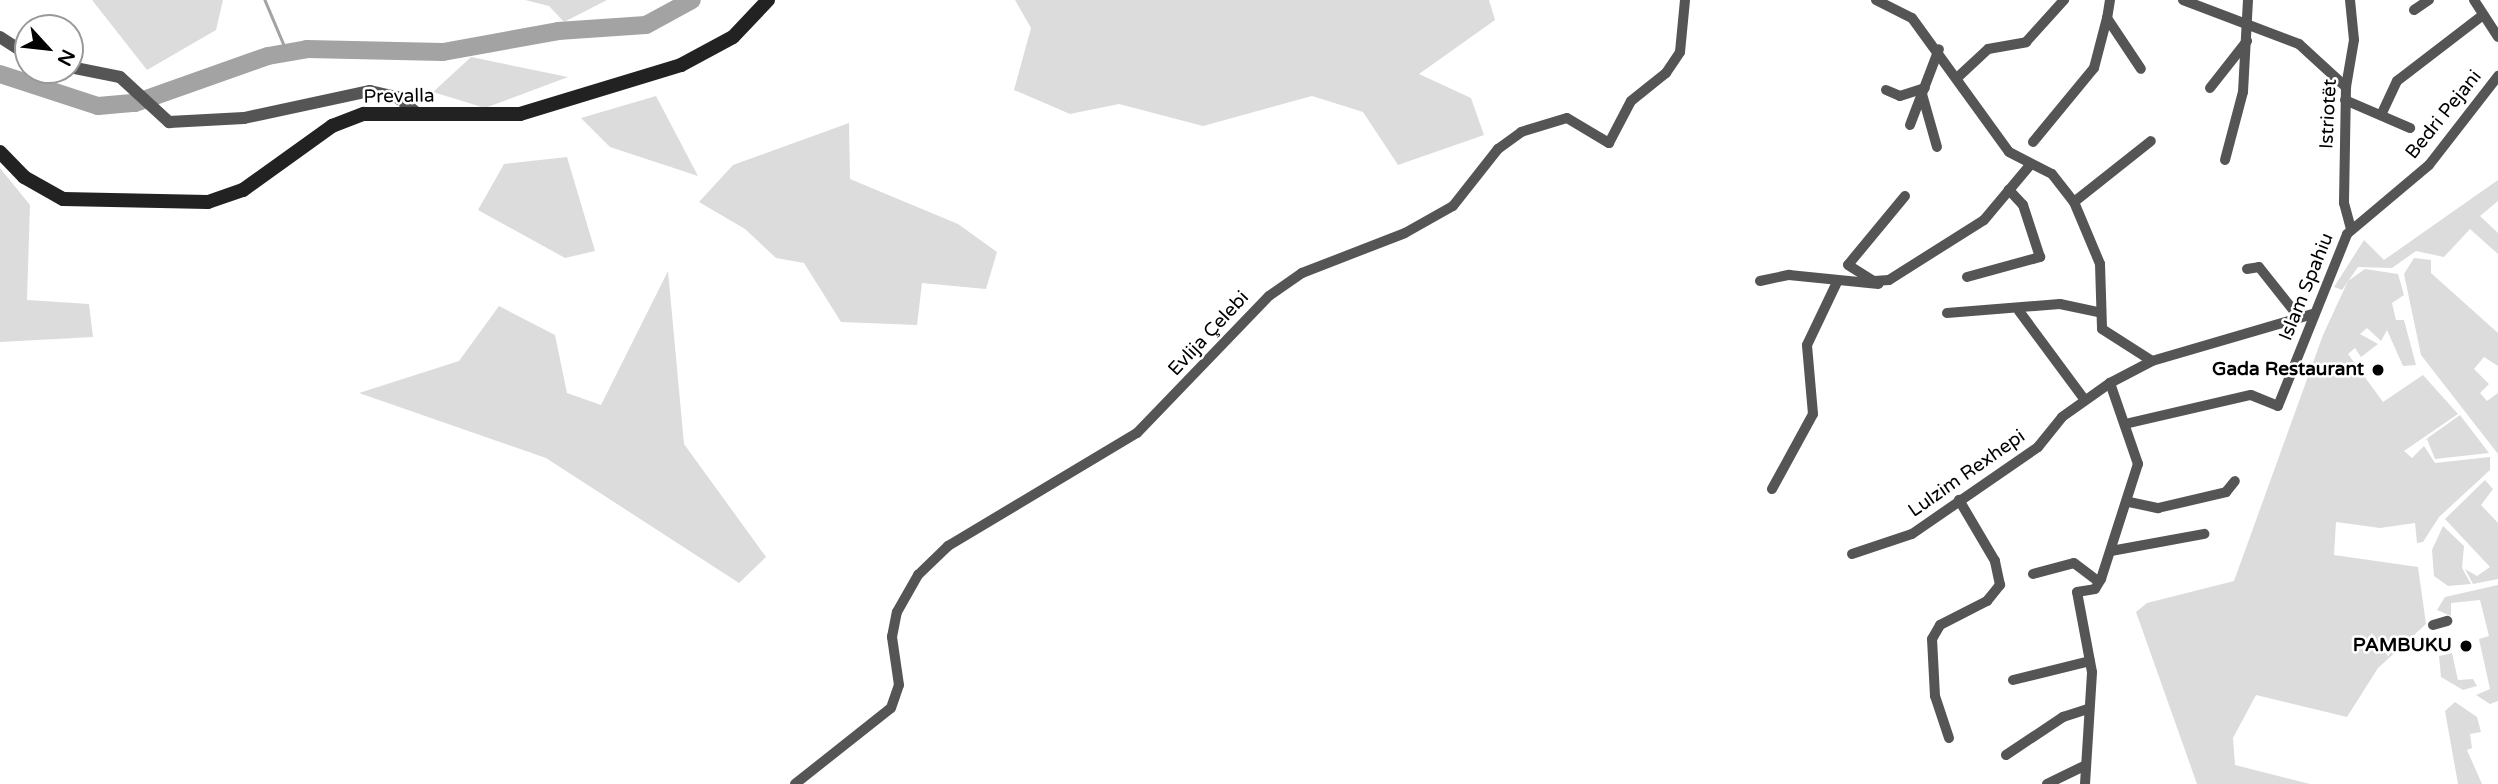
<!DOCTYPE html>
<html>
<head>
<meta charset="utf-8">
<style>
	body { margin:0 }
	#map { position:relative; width:2498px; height:784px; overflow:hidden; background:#fff; font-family:"Varela Round",sans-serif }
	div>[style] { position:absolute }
	.green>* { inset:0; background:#dcdcdc }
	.stream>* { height:2.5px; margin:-1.25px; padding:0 1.25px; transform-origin:1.25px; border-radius:1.25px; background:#a3a3a3 }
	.river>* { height:18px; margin:-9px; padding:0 9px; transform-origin:9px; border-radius:9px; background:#a3a3a3 }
	.minor>* { height:10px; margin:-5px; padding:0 5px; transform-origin:5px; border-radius:5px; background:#555 }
	.tertiary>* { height:12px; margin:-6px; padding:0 6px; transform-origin:6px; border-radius:6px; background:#555 }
	.secondary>* { height:14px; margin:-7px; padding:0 7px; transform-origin:7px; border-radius:7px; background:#222 }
	.dots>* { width:19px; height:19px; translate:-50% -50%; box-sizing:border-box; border:4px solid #fff; border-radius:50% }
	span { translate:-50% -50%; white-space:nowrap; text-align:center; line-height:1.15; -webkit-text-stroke:5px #fff; paint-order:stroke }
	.street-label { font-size:19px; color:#000 }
	.poi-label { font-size:19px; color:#000; font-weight:700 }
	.right { translate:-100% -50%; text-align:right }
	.north { position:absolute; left:14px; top:14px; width:70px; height:70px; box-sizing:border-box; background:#fff; border:2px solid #999; border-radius:50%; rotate:117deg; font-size:19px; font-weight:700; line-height:28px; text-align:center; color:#000 }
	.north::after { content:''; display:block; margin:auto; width:24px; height:32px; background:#000; clip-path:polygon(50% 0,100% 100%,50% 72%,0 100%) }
</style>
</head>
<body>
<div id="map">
	<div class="green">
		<i style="clip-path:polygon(92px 0,223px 0,216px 30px,147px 70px)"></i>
		<i style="clip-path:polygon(525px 0,607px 0,564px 22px,549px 6px)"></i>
		<i style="clip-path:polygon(1489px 0,1495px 20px,1419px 74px,1471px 98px,1484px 135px,1398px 165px,1363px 112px,1312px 96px,1203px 126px,1119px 104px,1070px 114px,1014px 90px,1031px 28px,1015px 0)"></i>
		<i style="clip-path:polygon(471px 57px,568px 77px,485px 108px,433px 92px)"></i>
		<i style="clip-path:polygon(656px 96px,698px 176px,610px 147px,581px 118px)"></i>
		<i style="clip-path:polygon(849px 123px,850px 179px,958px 224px,997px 252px,986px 289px,922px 283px,917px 325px,841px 322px,804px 263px,776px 258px,745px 229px,699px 202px,733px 165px)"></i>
		<i style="clip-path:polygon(567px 157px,595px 251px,565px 258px,478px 210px,504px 164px)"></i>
		<i style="clip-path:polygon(0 168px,30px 205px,27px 300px,89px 304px,93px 337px,0 342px)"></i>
		<i style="clip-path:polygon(2498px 180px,2498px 201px,2480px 216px,2498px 233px,2498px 254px,2470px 229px,2444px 257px,2416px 251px,2392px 268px,2358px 267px,2342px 290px,2334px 287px,2364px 240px,2384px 260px)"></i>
		<i style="clip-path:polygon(2414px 258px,2431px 260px,2431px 273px,2498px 333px,2498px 366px,2484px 357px,2474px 369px,2489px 384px,2480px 393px,2487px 401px,2498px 393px,2498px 454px,2421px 355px,2404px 274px)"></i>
		<i style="clip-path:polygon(2365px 269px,2398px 274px,2404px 295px,2392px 303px,2396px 320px,2404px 320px,2416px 365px,2403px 366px,2387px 330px,2381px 341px,2367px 328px,2360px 334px,2378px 344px,2361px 357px,2355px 348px,2348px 354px,2383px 402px,2423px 375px,2458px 414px,2404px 451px,2412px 458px,2424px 446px,2435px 463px,2490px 457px,2490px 470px,2439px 517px,2423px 542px,2417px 543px,2415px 523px,2380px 528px,2336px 522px,2334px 555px,2418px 567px,2426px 624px,2378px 668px,2347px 717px,2256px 695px,2233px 738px,2235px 765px,2310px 784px,2197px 784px,2136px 612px,2147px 603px,2234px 581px,2323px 335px,2348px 281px)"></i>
		<i style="clip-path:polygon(668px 271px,684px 444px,766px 557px,739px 583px,546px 458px,359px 393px,459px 361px,499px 306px,555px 335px,567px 393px,601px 405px)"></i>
		<i style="clip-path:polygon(2460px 415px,2489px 453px,2435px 459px,2427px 439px,2422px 442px)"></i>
		<i style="clip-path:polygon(2485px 480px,2493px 489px,2481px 505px,2498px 523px,2498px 579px,2473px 584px,2465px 569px,2477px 576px,2490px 567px,2445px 519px)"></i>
		<i style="clip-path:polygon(2443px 526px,2464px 546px,2462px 568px,2471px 584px,2448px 586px,2434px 576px,2432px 550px)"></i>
		<i style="clip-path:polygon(2498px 585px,2498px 701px,2490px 704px,2476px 695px,2490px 689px,2479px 639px,2489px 636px,2480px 600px,2451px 603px,2451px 616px,2437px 610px,2445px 597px)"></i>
		<i style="clip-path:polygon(2452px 653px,2458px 680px,2473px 679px,2477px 686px,2463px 690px,2441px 677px,2439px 656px)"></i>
		<i style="clip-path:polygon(2455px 702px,2477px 717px,2481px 732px,2470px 734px,2472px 748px,2467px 750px,2482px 784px,2458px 784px,2445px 711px)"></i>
	</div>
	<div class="stream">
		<i style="left:265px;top:0;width:56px;rotate:67.1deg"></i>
	</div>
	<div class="river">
		<i style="left:0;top:74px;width:103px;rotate:18.1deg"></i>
		<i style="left:98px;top:106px;width:37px;rotate:-5deg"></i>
		<i style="left:135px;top:103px;width:141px;rotate:-19.5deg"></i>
		<i style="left:268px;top:56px;width:40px;rotate:-10deg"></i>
		<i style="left:307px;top:49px;width:136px;rotate:1.3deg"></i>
		<i style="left:443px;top:52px;width:117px;rotate:-10.3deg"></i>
		<i style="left:558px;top:31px;width:88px;rotate:-3.9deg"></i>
		<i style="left:646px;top:25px;width:52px;rotate:-28.5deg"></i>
	</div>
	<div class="minor">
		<i style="left:1876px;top:0;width:40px;rotate:26.6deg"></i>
		<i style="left:1912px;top:18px;width:165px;rotate:54.1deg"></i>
		<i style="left:2009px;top:152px;width:48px;rotate:27.1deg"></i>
		<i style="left:2052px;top:174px;width:36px;rotate:52deg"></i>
		<i style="left:2074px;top:202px;width:67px;rotate:67.2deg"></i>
		<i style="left:2100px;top:264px;width:65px;rotate:88.2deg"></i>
		<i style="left:2102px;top:329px;width:59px;rotate:32.6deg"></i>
		<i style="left:2110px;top:0;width:18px;rotate:99deg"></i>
		<i style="left:2107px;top:18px;width:61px;rotate:56.3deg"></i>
		<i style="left:2183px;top:0;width:124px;rotate:20.8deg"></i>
		<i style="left:2299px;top:44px;width:64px;rotate:42.5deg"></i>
		<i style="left:2350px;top:0;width:40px;rotate:84.3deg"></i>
		<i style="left:2354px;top:40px;width:48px;rotate:99.7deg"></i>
		<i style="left:2346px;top:87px;width:116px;rotate:91deg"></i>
		<i style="left:2344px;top:203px;width:27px;rotate:75deg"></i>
		<i style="left:2474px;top:0;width:44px;rotate:57deg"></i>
		<i style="left:2414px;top:10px;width:18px;rotate:-34deg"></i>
		<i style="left:1958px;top:77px;width:41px;rotate:-43deg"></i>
		<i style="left:1988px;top:49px;width:39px;rotate:-10deg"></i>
		<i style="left:2026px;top:42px;width:57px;rotate:-47.9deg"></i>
		<i style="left:2210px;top:88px;width:60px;rotate:-51.8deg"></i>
		<i style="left:1886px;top:90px;width:15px;rotate:23deg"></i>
		<i style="left:1900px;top:96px;width:26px;rotate:-18deg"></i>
		<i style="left:1922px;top:94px;width:55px;rotate:74.2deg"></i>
		<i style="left:2345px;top:100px;width:71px;rotate:23.3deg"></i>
		<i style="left:2382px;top:113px;width:35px;rotate:-65deg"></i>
		<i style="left:2397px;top:81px;width:108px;rotate:-37.5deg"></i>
		<i style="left:1910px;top:125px;width:81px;rotate:-69.1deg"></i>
		<i style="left:2033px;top:142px;width:96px;rotate:-50.5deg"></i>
		<i style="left:2094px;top:68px;width:52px;rotate:-75.4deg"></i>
		<i style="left:2225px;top:160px;width:70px;rotate:-75.2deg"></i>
		<i style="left:2243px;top:92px;width:92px;rotate:-86.9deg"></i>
		<i style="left:1905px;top:196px;width:89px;rotate:129.6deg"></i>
		<i style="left:1848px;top:265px;width:31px;rotate:32deg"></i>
		<i style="left:1874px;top:281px;width:15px;rotate:-4deg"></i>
		<i style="left:1889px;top:280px;width:112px;rotate:-32.3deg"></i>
		<i style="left:1984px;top:220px;width:73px;rotate:-50deg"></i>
		<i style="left:2074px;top:202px;width:98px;rotate:-38.4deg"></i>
		<i style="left:2247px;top:269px;width:12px;rotate:-9deg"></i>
		<i style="left:2259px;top:267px;width:63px;rotate:51.5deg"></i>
		<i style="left:1967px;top:277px;width:76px;rotate:-15.3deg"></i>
		<i style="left:2040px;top:257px;width:55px;rotate:-108.1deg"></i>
		<i style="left:2023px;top:205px;width:21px;rotate:-133deg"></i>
		<i style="left:1760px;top:281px;width:30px;rotate:-12deg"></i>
		<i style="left:1789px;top:275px;width:90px;rotate:5.7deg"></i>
		<i style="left:2019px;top:311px;width:109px;rotate:53.5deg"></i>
		<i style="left:1947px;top:313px;width:113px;rotate:-4.6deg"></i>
		<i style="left:2060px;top:304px;width:38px;rotate:12deg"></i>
		<i style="left:2125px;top:424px;width:129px;rotate:-13deg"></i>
		<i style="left:2251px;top:395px;width:29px;rotate:22deg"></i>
		<i style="left:2278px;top:406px;width:185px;rotate:-68.1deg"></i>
		<i style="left:2347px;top:234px;width:107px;rotate:-40.1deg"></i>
		<i style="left:2429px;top:165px;width:113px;rotate:-52.2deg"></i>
		<i style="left:1772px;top:489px;width:85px;rotate:-61.3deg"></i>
		<i style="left:1813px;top:414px;width:69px;rotate:-95deg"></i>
		<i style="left:1807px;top:345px;width:70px;rotate:-64.5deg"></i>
		<i style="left:2129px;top:502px;width:30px;rotate:12deg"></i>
		<i style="left:2158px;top:508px;width:70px;rotate:-13.2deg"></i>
		<i style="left:2226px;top:492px;width:14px;rotate:-51deg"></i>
		<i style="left:2111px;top:551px;width:95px;rotate:-10.4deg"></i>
		<i style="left:1852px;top:554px;width:63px;rotate:-18.4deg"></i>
		<i style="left:1912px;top:534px;width:153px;rotate:-34.6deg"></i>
		<i style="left:2038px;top:447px;width:38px;rotate:-51deg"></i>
		<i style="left:2062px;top:417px;width:59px;rotate:-35.3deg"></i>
		<i style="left:2110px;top:383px;width:47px;rotate:-27.6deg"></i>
		<i style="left:2152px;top:361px;width:168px;rotate:-16.3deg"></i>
		<i style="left:2033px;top:574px;width:42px;rotate:-15deg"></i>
		<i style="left:2074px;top:563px;width:31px;rotate:37deg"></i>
		<i style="left:2433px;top:625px;width:15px;rotate:-16deg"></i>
		<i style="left:2013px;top:680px;width:79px;rotate:-13.9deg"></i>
		<i style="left:1949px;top:738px;width:44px;rotate:-108.4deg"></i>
		<i style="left:1935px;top:696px;width:57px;rotate:-93deg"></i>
		<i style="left:1932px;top:639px;width:16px;rotate:-60deg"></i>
		<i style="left:1940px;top:625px;width:53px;rotate:-27.1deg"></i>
		<i style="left:1987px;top:601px;width:21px;rotate:-51deg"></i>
		<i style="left:2000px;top:585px;width:25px;rotate:-102deg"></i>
		<i style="left:1995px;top:561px;width:71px;rotate:-120.5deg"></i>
		<i style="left:2006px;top:755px;width:69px;rotate:-33.7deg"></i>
		<i style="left:2063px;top:717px;width:26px;rotate:-18deg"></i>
		<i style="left:795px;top:784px;width:122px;rotate:-38.4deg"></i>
		<i style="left:891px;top:708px;width:24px;rotate:-71deg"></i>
		<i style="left:899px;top:685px;width:49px;rotate:-98.3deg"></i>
		<i style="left:892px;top:637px;width:25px;rotate:-79deg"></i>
		<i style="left:897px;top:612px;width:43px;rotate:-60.4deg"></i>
		<i style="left:918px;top:575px;width:42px;rotate:-44deg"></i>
		<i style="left:948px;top:546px;width:220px;rotate:-30.9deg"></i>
		<i style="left:1137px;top:433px;width:190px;rotate:-46.1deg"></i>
		<i style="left:1269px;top:296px;width:40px;rotate:-34.9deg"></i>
		<i style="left:1302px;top:273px;width:110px;rotate:-21.2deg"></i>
		<i style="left:1405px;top:233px;width:55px;rotate:-29.4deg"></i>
		<i style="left:1453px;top:206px;width:73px;rotate:-51.7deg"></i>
		<i style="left:1498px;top:149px;width:29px;rotate:-36deg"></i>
		<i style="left:1521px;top:132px;width:48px;rotate:-16.9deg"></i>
		<i style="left:1567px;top:118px;width:49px;rotate:30.8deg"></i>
		<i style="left:1609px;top:143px;width:47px;rotate:-62.4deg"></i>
		<i style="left:1631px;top:101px;width:45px;rotate:-38.7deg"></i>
		<i style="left:1666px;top:73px;width:25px;rotate:-56deg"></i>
		<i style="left:1680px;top:52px;width:52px;rotate:-84.5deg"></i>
		<i style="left:2047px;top:784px;width:43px;rotate:-26deg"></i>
		<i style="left:2085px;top:784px;width:112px;rotate:-86.4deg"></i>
		<i style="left:2092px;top:672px;width:81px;rotate:-100.6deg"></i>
		<i style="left:2077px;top:592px;width:18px;rotate:-9deg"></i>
		<i style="left:2095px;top:589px;width:12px;rotate:-59deg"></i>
		<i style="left:2101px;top:579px;width:121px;rotate:-72.2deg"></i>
		<i style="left:2138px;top:464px;width:86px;rotate:-109.1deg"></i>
	</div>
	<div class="tertiary">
		<i style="left:0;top:37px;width:33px;rotate:33deg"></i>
		<i style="left:70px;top:67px;width:51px;rotate:11.3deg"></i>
		<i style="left:120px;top:77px;width:67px;rotate:42.6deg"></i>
		<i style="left:169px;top:122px;width:75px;rotate:-3.1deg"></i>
		<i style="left:244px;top:118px;width:129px;rotate:-12.1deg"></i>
		<i style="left:370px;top:91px;width:28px;rotate:13deg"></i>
		<i style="left:397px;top:97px;width:26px;rotate:39deg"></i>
	</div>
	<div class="secondary">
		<i style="left:0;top:152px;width:35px;rotate:46deg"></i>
		<i style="left:24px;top:177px;width:45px;rotate:29.4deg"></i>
		<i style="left:63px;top:199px;width:145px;rotate:1.2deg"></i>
		<i style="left:208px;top:202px;width:37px;rotate:-19deg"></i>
		<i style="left:243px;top:190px;width:110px;rotate:-35.7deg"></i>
		<i style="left:332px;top:126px;width:34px;rotate:-21deg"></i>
		<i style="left:364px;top:114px;width:156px"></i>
		<i style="left:520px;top:114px;width:168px;rotate:-16.9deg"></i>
		<i style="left:681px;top:65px;width:59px;rotate:-28.3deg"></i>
		<i style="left:733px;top:37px;width:51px;rotate:-46.6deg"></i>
	</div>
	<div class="dots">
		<i style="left:2378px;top:370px;background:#000"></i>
		<i style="left:2466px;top:646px;background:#000"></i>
	</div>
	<div class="street-label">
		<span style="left:399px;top:97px;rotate:-1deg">Prevalla</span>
		<span style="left:2329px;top:114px;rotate:-87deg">Istriotët</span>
		<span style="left:2444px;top:115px;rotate:-51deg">Bedri Pejani</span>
		<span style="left:2307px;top:287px;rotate:-68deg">Islam Spahiu</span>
		<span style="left:1209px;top:334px;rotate:-47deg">Evlija Çelebi</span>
		<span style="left:1967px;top:474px;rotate:-35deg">Lulzim Rexhepi</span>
	</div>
	<div class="poi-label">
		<span class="right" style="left:2364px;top:370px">Gada Restaurant</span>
		<span class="right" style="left:2452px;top:646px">PAMBUKU</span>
	</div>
	<div class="north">N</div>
</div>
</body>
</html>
